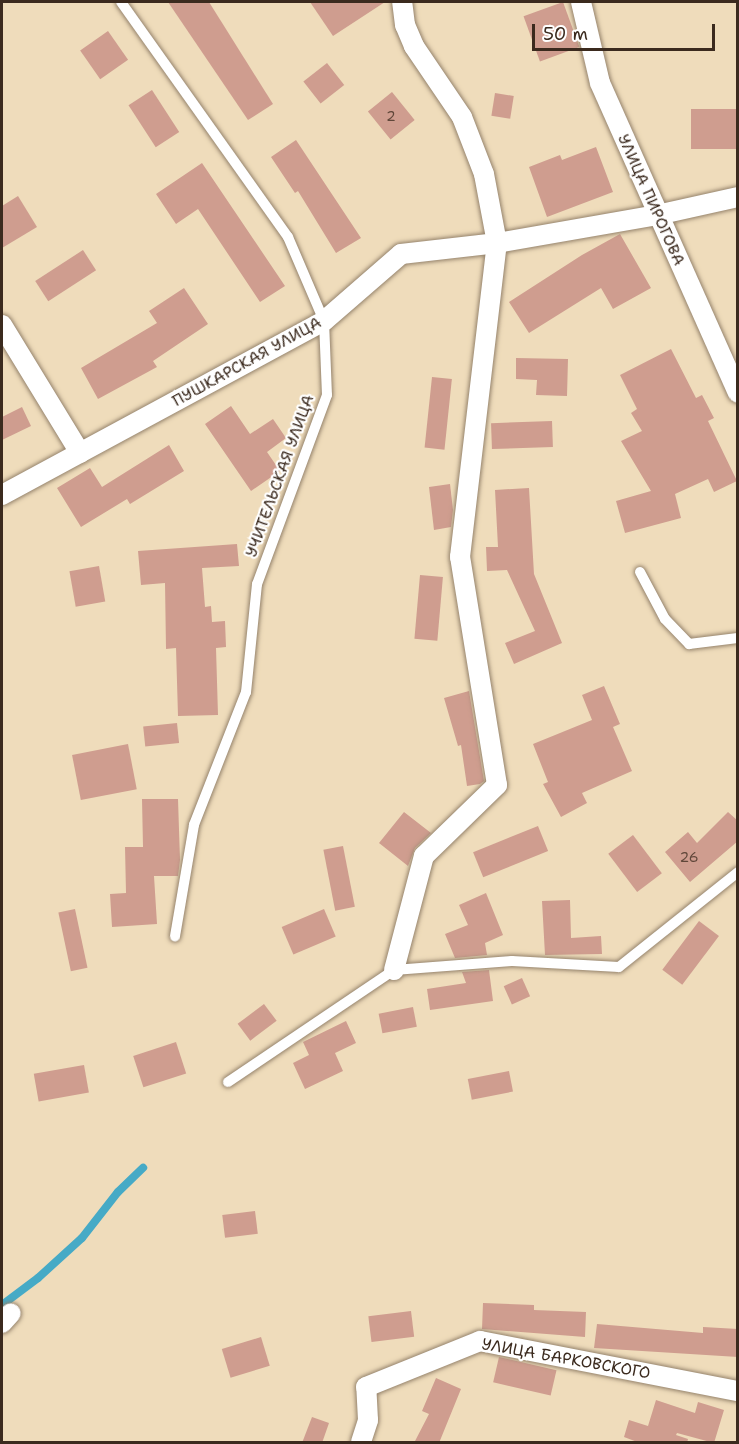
<!DOCTYPE html>
<html>
<head>
<meta charset="utf-8">
<style>
	body { margin:0 }
	#map { position:relative; width:739px; height:1444px; overflow:hidden; background:#efdcbb; font-family:"Shantell Sans",sans-serif }
	div>[style] { position:absolute }
	.stream>* { height:8px; margin:-4px; padding:0 4px; transform-origin:4px; border-radius:4px; background:#46aac6 }
	.building>* { inset:0; background:#cf9d8f; transform-origin:0 0 }
	.roads { filter:drop-shadow(0 0 2px #95836c) drop-shadow(0 0 2px #95836c) }
	.service>* { height:10px; margin:-5px; padding:0 5px; transform-origin:5px; border-radius:5px; background:#fff }
	.minor>* { height:20px; margin:-10px; padding:0 10px; transform-origin:10px; border-radius:10px; background:#fff }
	span { translate:-50% -50%; white-space:nowrap; text-align:center; line-height:1.15; -webkit-text-stroke:4.5px #fff; paint-order:stroke }
	.number-label { font-size:14px; color:#60473a }
	.number-label span { -webkit-text-stroke-width:0 }
	.street-label { font-size:16px; color:#3b2a1e }
	.frame { position:absolute; inset:0; border:3px solid #3b2a1e; pointer-events:none }
	.scale { position:absolute; left:532px; top:24px; width:183px; height:27px; box-sizing:border-box; border:3px solid #3b2a1e; border-top:0; padding-left:8px; font-size:18px; line-height:21px; white-space:nowrap; color:#3b2a1e; -webkit-text-stroke:4px #fff; paint-order:stroke }
</style>
</head>
<body>
<div id="map">
	<div class="stream">
		<i style="left:2px;top:1305px;width:45px;rotate:-36.9deg"></i>
		<i style="left:38px;top:1278px;width:59px;rotate:-42.3deg"></i>
		<i style="left:82px;top:1238px;width:58px;rotate:-52deg"></i>
		<i style="left:118px;top:1192px;width:35px;rotate:-44deg"></i>
	</div>
	<div class="building">
		<i style="clip-path:polygon(168px 2px,209px 2px,273px 104px,248px 120px)"></i>
		<i style="clip-path:polygon(310px 2px,385px 2px,333px 36px)"></i>
		<i style="left:563px;top:2px;width:48px;height:42px;rotate:70deg"></i>
		<i style="left:108px;top:31px;width:35px;height:34px;rotate:55deg"></i>
		<i style="left:327px;top:63px;width:28px;height:30px;rotate:52deg"></i>
		<i style="left:152px;top:90px;width:50px;height:28px;rotate:57deg"></i>
		<i style="left:392px;top:92px;width:36px;height:31px;rotate:51deg"></i>
		<i style="left:495px;top:93px;width:19px;height:23px;rotate:9deg"></i>
		<i style="left:738px;top:109px;width:40px;height:47px;rotate:90deg"></i>
		<i style="clip-path:polygon(296px 140px,361px 238px,336px 253px,298px 191px,295px 193px,271px 157px)"></i>
		<i style="clip-path:polygon(596px 147px,613px 192px,547px 217px,529px 167px,560px 155px,562px 160px)"></i>
		<i style="clip-path:polygon(202px 163px,285px 286px,260px 302px,198px 209px,176px 224px,156px 194px)"></i>
		<i style="clip-path:polygon(18px 196px,37px 227px,2px 248px,2px 206px)"></i>
		<i style="clip-path:polygon(620px 234px,651px 288px,613px 309px,601px 288px,529px 333px,509px 302px,582px 255px)"></i>
		<i style="left:83px;top:250px;width:24px;height:57px;rotate:57deg"></i>
		<i style="clip-path:polygon(184px 288px,208px 324px,153px 361px,157px 367px,98px 399px,81px 368px,157px 323px,149px 311px)"></i>
		<i style="clip-path:polygon(671px 349px,696px 398px,702px 395px,714px 418px,708px 421px,737px 481px,714px 492px,708px 479px,675px 494px,681px 518px,625px 533px,616px 501px,651px 491px,621px 441px,642px 431px,631px 413px,637px 409px,620px 375px)"></i>
		<i style="clip-path:polygon(516px 358px,568px 359px,567px 396px,536px 395px,537px 380px,516px 379px)"></i>
		<i style="left:432px;top:377px;width:20px;height:71px;rotate:6deg"></i>
		<i style="clip-path:polygon(231px 406px,250px 434px,273px 419px,286px 438px,267px 452px,280px 471px,251px 491px,205px 424px)"></i>
		<i style="clip-path:polygon(22px 407px,31px 426px,2px 440px,2px 417px)"></i>
		<i style="left:552px;top:421px;width:26px;height:61px;rotate:88deg"></i>
		<i style="clip-path:polygon(169px 445px,184px 471px,130px 504px,127px 499px,81px 527px,57px 488px,90px 468px,102px 487px)"></i>
		<i style="clip-path:polygon(450px 484px,453px 510px,451px 527px,434px 530px,429px 487px)"></i>
		<i style="clip-path:polygon(529px 488px,534px 574px,562px 643px,514px 664px,505px 643px,535px 631px,507px 570px,487px 571px,486px 547px,498px 547px,495px 490px)"></i>
		<i style="clip-path:polygon(237px 544px,239px 566px,202px 568px,205px 607px,211px 606px,212px 622px,225px 621px,226px 647px,216px 648px,218px 715px,178px 716px,176px 648px,166px 649px,165px 583px,141px 585px,138px 551px)"></i>
		<i style="left:99px;top:566px;width:36px;height:30px;rotate:80deg"></i>
		<i style="left:420px;top:575px;width:23px;height:64px;rotate:5deg"></i>
		<i style="clip-path:polygon(604px 686px,620px 724px,613px 727px,632px 771px,582px 793px,587px 803px,561px 817px,543px 784px,548px 782px,533px 744px,592px 720px,582px 695px)"></i>
		<i style="clip-path:polygon(469px 691px,484px 781px,480px 784px,467px 786px,461px 745px,458px 746px,444px 698px)"></i>
		<i style="left:177px;top:723px;width:20px;height:34px;rotate:84deg"></i>
		<i style="left:128px;top:744px;width:46px;height:57px;rotate:79deg"></i>
		<i style="clip-path:polygon(142px 799px,178px 799px,180px 860px,178px 876px,154px 876px,157px 924px,112px 927px,110px 894px,126px 893px,125px 847px,143px 847px)"></i>
		<i style="clip-path:polygon(404px 812px,431px 833px,415px 848px,408px 866px,379px 843px)"></i>
		<i style="clip-path:polygon(728px 812px,738px 821px,738px 841px,690px 882px,665px 852px,688px 832px,697px 843px)"></i>
		<i style="left:538px;top:826px;width:27px;height:70px;rotate:68deg"></i>
		<i style="left:633px;top:835px;width:48px;height:31px;rotate:53deg"></i>
		<i style="left:343px;top:846px;width:62px;height:20px;rotate:79deg"></i>
		<i style="clip-path:polygon(486px 893px,503px 935px,485px 943px,487px 955px,455px 958px,445px 934px,468px 925px,459px 905px)"></i>
		<i style="clip-path:polygon(570px 900px,571px 938px,601px 936px,602px 954px,545px 955px,542px 901px)"></i>
		<i style="left:75px;top:909px;width:60px;height:17px;rotate:78deg"></i>
		<i style="left:324px;top:909px;width:30px;height:46px;rotate:67deg"></i>
		<i style="left:699px;top:921px;width:25px;height:61px;rotate:37deg"></i>
		<i style="clip-path:polygon(489px 970px,493px 1001px,430px 1010px,427px 989px,466px 983px,462px 972px)"></i>
		<i style="left:522px;top:978px;width:20px;height:20px;rotate:66deg"></i>
		<i style="left:264px;top:1004px;width:21px;height:33px;rotate:53deg"></i>
		<i style="left:413px;top:1007px;width:20px;height:35px;rotate:79deg"></i>
		<i style="clip-path:polygon(346px 1021px,356px 1043px,335px 1053px,343px 1071px,305px 1089px,293px 1063px,309px 1055px,303px 1042px)"></i>
		<i style="left:176px;top:1042px;width:33px;height:45px;rotate:72deg"></i>
		<i style="left:84px;top:1065px;width:28px;height:51px;rotate:80deg"></i>
		<i style="left:509px;top:1071px;width:21px;height:42px;rotate:79deg"></i>
		<i style="left:255px;top:1211px;width:23px;height:33px;rotate:83deg"></i>
		<i style="clip-path:polygon(483px 1303px,534px 1305px,534px 1310px,586px 1312px,585px 1337px,482px 1329px)"></i>
		<i style="left:411px;top:1311px;width:26px;height:43px;rotate:83deg"></i>
		<i style="clip-path:polygon(597px 1324px,703px 1333px,703px 1327px,738px 1329px,738px 1357px,594px 1348px)"></i>
		<i style="left:261px;top:1337px;width:30px;height:41px;rotate:73deg"></i>
		<i style="left:499px;top:1357px;width:59px;height:26px;rotate:13deg"></i>
		<i style="clip-path:polygon(436px 1378px,461px 1389px,439px 1443px,414px 1443px,429px 1414px,422px 1411px)"></i>
		<i style="clip-path:polygon(656px 1400px,695px 1413px,698px 1402px,724px 1410px,714px 1443px,677px 1433px,676px 1435px,688px 1439px,687px 1443px,640px 1443px,624px 1437px,629px 1420px,648px 1426px)"></i>
		<i style="clip-path:polygon(312px 1417px,329px 1423px,322px 1443px,302px 1443px)"></i>
	</div>
	<div class="roads">
		<div class="service">
			<i style="left:121px;top:2px;width:288px;rotate:54.6deg"></i>
			<i style="left:288px;top:237px;width:91px;rotate:66.8deg"></i>
			<i style="left:324px;top:321px;width:74px;rotate:87.7deg"></i>
			<i style="left:327px;top:395px;width:202px;rotate:110.3deg"></i>
			<i style="left:257px;top:584px;width:109px;rotate:95.8deg"></i>
			<i style="left:246px;top:692px;width:143px;rotate:111.4deg"></i>
			<i style="left:194px;top:825px;width:113px;rotate:99.7deg"></i>
			<i style="left:640px;top:572px;width:53px;rotate:62deg"></i>
			<i style="left:665px;top:619px;width:35px;rotate:46deg"></i>
			<i style="left:689px;top:644px;width:49px;rotate:-7deg"></i>
			<i style="left:228px;top:1082px;width:200px;rotate:-34deg"></i>
			<i style="left:394px;top:970px;width:118px;rotate:-4.4deg"></i>
			<i style="left:512px;top:961px;width:107px;rotate:3.2deg"></i>
			<i style="left:619px;top:967px;width:152px;rotate:-38.6deg"></i>
		</div>
		<div class="minor">
			<i style="left:581px;top:2px;width:83px;rotate:76.8deg"></i>
			<i style="left:600px;top:83px;width:339px;rotate:66deg"></i>
			<i style="left:2px;top:325px;width:150px;rotate:58.6deg"></i>
			<i style="left:2px;top:495px;width:366px;rotate:-28.4deg"></i>
			<i style="left:324px;top:321px;width:102px;rotate:-41deg"></i>
			<i style="left:401px;top:254px;width:97px;rotate:-6.5deg"></i>
			<i style="left:497px;top:243px;width:162px;rotate:-9.9deg"></i>
			<i style="left:657px;top:215px;width:83px;rotate:-12.5deg"></i>
			<i style="left:394px;top:970px;width:118px;rotate:-75.3deg"></i>
			<i style="left:424px;top:856px;width:102px;rotate:-44.2deg"></i>
			<i style="left:497px;top:785px;width:231px;rotate:-99.2deg"></i>
			<i style="left:460px;top:557px;width:316px;rotate:-83.3deg"></i>
			<i style="left:497px;top:243px;width:70px;rotate:-100.7deg"></i>
			<i style="left:484px;top:174px;width:61px;rotate:-111.1deg"></i>
			<i style="left:462px;top:117px;width:86px;rotate:-124.1deg"></i>
			<i style="left:414px;top:46px;width:23px;rotate:-113deg"></i>
			<i style="left:405px;top:25px;width:23px;rotate:-97deg"></i>
			<i style="left:2px;top:1323px;width:13px;rotate:-48deg"></i>
			<i style="left:361px;top:1442px;width:23px;rotate:-72deg"></i>
			<i style="left:368px;top:1420px;width:33px;rotate:-93deg"></i>
			<i style="left:366px;top:1387px;width:123px;rotate:-22deg"></i>
			<i style="left:480px;top:1341px;width:263px;rotate:11deg"></i>
		</div>
	</div>
	<div class="number-label">
		<span style="left:391px;top:116px">2</span>
		<span style="left:689px;top:857px">26</span>
	</div>
	<div class="street-label">
		<span style="left:651px;top:200px;rotate:66deg">УЛИЦА ПИРОГОВА</span>
		<span style="left:247px;top:362px;rotate:-29deg">ПУШКАРСКАЯ УЛИЦА</span>
		<span style="left:280px;top:476px;rotate:-70deg">УЧИТЕЛЬСКАЯ УЛИЦА</span>
		<span style="left:566px;top:1359px;rotate:10deg">УЛИЦА БАРКОВСКОГО</span>
	</div>
	<div class="frame"></div>
	<div class="scale">50 m</div>
</div>
</body>
</html>
